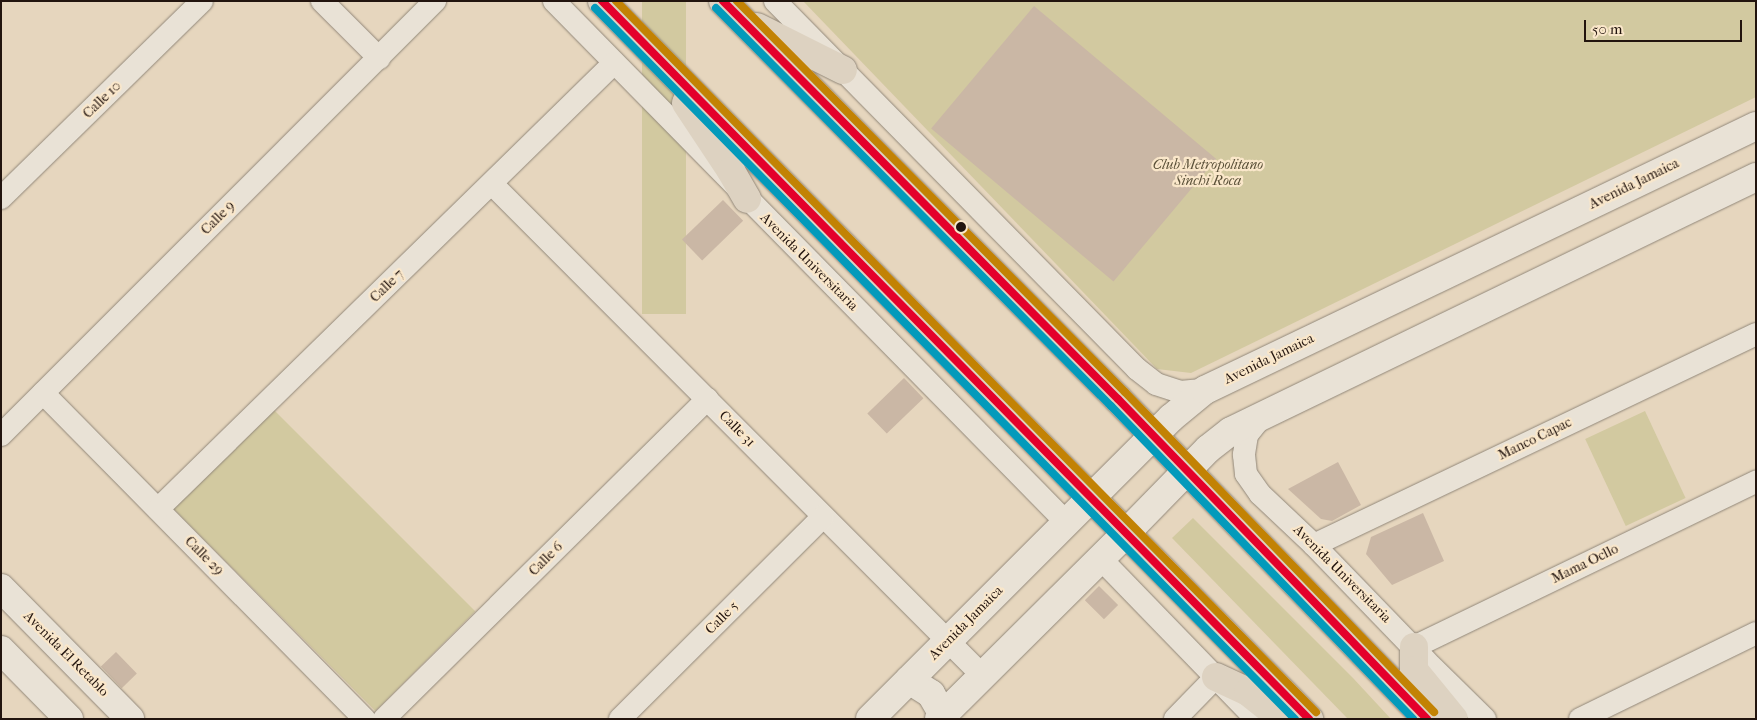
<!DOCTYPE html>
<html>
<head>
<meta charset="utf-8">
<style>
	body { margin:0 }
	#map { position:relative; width:1757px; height:720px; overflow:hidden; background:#e6d6be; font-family:"IM FELL French Canon",serif }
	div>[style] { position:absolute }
	.green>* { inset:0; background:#d2c9a0; transform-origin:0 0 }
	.building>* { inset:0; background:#cab7a5; transform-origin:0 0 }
	.roads { filter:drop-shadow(0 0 1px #918779) drop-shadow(0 0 1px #918779) }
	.minor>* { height:22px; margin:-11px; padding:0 11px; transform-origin:11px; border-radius:11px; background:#e9e2d6 }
	.tertiary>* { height:28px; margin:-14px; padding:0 14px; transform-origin:14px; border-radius:14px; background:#e9e2d6 }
	.secondary>* { height:28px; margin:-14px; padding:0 14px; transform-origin:14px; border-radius:14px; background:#e9e2d6 }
	.primary>* { height:28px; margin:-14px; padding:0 14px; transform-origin:14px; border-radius:14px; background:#ddd2c1 }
	.bus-1>* { height:8px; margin:-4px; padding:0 4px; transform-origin:4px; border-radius:4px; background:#e4002b }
	.bus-2>* { height:8px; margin:-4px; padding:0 4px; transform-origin:4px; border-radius:4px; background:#039abb }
	.bus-3>* { height:8px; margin:-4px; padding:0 4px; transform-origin:4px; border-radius:4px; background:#c28204 }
	.dots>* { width:14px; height:14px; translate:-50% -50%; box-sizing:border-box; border:2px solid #fae7ca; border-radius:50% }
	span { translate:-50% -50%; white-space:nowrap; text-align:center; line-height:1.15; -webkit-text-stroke:4.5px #fae7ca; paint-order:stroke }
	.street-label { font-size:14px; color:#22140e }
	.park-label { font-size:14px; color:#5a5038; font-style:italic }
	.frame { position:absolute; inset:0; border:2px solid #22140e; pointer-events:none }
	.scale { position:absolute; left:1584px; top:20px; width:158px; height:22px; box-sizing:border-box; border:2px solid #22140e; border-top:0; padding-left:6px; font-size:15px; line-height:18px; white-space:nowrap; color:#22140e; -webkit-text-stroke:4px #fae7ca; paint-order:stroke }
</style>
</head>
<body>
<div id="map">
	<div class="green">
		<i style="left:642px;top:1px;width:44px;height:313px"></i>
		<i style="clip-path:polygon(803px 1px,1756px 1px,1756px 97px,1191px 373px,1157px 369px)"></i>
		<i style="left:273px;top:409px;width:286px;height:141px;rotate:45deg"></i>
		<i style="left:1645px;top:411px;width:96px;height:66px;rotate:65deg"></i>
		<i style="clip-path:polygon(1193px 518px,1353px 678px,1391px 719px,1348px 719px,1172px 538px)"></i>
	</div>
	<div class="building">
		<i style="left:1034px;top:6px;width:238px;height:160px;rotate:40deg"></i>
		<i style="left:723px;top:200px;width:29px;height:57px;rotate:46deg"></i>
		<i style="left:904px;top:378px;width:28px;height:51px;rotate:46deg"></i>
		<i style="clip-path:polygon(1338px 462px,1361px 505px,1332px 521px,1321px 519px,1288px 489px)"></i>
		<i style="clip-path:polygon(1423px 513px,1444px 561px,1392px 585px,1366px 554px,1371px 537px)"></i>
		<i style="left:1099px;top:586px;width:27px;height:20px;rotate:45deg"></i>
		<i style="left:116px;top:652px;width:30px;height:21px;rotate:46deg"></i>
	</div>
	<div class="roads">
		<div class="minor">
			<i style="left:322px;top:1px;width:81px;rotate:45deg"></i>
			<i style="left:554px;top:1px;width:730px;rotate:45.5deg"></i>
			<i style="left:775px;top:1px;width:516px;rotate:45.47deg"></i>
			<i style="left:1137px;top:369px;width:24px;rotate:38deg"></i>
			<i style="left:1156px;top:384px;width:25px;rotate:18deg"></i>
			<i style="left:1180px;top:392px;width:25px;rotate:-5deg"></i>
			<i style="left:492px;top:184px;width:695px;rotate:45.06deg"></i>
			<i style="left:1px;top:198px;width:281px;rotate:-44.4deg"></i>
			<i style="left:43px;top:393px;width:458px;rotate:45.4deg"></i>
			<i style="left:1263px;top:415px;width:26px;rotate:129deg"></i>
			<i style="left:1247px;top:435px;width:20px;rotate:99deg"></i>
			<i style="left:1244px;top:455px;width:19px;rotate:84deg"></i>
			<i style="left:1246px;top:474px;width:24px;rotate:55deg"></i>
			<i style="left:1260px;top:494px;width:74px;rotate:43.4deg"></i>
			<i style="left:1314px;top:545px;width:160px;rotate:46deg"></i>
			<i style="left:1425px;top:660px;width:84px;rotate:44.5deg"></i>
			<i style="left:1px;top:435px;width:614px;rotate:-45deg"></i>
			<i style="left:158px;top:509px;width:638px;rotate:-44.36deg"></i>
			<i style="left:1314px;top:545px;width:490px;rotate:-25.5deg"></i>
			<i style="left:1100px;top:558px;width:224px;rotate:45.9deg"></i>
			<i style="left:1414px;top:647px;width:380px;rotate:-25.8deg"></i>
			<i style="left:384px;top:719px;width:455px;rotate:-44.7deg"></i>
			<i style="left:620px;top:719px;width:286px;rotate:-44.9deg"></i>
			<i style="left:1175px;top:719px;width:59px;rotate:-45.7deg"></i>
			<i style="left:1580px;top:719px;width:196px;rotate:-26deg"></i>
		</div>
		<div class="tertiary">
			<i style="left:909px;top:680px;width:26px;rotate:32deg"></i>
			<i style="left:931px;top:694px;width:24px;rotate:60deg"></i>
			<i style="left:870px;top:719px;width:313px;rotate:-45deg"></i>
			<i style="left:939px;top:719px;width:264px;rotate:-44.8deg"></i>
		</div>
		<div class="secondary">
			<i style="left:1091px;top:498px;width:113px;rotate:-45deg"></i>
			<i style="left:1171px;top:418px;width:44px;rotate:-39.5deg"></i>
			<i style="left:1205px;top:390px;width:611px;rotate:-25.6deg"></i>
			<i style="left:1126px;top:533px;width:117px;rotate:-45.7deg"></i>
			<i style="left:1208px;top:449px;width:29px;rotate:-38deg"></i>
			<i style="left:1231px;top:431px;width:583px;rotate:-25.82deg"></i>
			<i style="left:1px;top:588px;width:184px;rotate:45.4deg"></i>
			<i style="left:1px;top:650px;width:97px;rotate:45.4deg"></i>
		</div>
		<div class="primary">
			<i style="left:602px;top:1px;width:1008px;rotate:45.44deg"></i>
			<i style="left:723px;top:1px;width:561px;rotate:45.22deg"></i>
			<i style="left:1118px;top:399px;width:445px;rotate:46deg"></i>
			<i style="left:757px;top:27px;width:96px;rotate:26.6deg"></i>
			<i style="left:686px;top:103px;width:82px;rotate:56.5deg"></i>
			<i style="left:731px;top:171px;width:32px;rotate:60deg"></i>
			<i style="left:1414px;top:647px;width:23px;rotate:90deg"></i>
			<i style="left:1414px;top:670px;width:63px;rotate:50.8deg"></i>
			<i style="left:1216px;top:677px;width:35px;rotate:25deg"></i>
			<i style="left:1248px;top:692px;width:43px;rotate:38.5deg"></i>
		</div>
	</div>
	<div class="bus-1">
		<i style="left:602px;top:1px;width:1008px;rotate:45.44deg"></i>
		<i style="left:723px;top:1px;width:561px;rotate:45.22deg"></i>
		<i style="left:1118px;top:399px;width:445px;rotate:46deg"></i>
	</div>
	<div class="bus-2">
		<i style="left:595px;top:8px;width:998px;rotate:45.45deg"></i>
		<i style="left:716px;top:8px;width:561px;rotate:45.22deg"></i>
		<i style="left:1111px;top:406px;width:435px;rotate:46deg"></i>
	</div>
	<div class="bus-3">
		<i style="left:616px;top:1px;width:998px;rotate:45.45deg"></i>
		<i style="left:737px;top:1px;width:551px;rotate:45.22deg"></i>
		<i style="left:1125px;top:392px;width:445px;rotate:46deg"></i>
	</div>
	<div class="dots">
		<i style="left:961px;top:227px;background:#22140e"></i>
	</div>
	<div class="street-label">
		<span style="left:102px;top:100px;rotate:-44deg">Calle 10</span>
		<span style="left:1634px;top:184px;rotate:-26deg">Avenida Jamaica</span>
		<span style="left:218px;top:218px;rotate:-45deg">Calle 9</span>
		<span style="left:809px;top:262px;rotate:45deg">Avenida Universitaria</span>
		<span style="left:387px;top:286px;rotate:-44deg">Calle 7</span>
		<span style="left:1269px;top:359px;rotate:-26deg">Avenida Jamaica</span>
		<span style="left:737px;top:429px;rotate:45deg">Calle 31</span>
		<span style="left:1535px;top:439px;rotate:-26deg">Manco Capac</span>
		<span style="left:204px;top:556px;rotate:45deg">Calle 29</span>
		<span style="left:546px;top:559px;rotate:-45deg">Calle 6</span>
		<span style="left:1585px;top:564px;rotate:-26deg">Mama Ocllo</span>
		<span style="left:1342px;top:574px;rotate:45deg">Avenida Universitaria</span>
		<span style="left:722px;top:618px;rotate:-45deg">Calle 5</span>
		<span style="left:966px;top:623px;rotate:-45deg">Avenida Jamaica</span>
		<span style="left:66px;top:654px;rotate:45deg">Avenida El Retablo</span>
	</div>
	<div class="park-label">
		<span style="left:1208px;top:173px">Club Metropolitano<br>Sinchi Roca</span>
	</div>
	<div class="frame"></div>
	<div class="scale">50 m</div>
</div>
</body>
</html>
